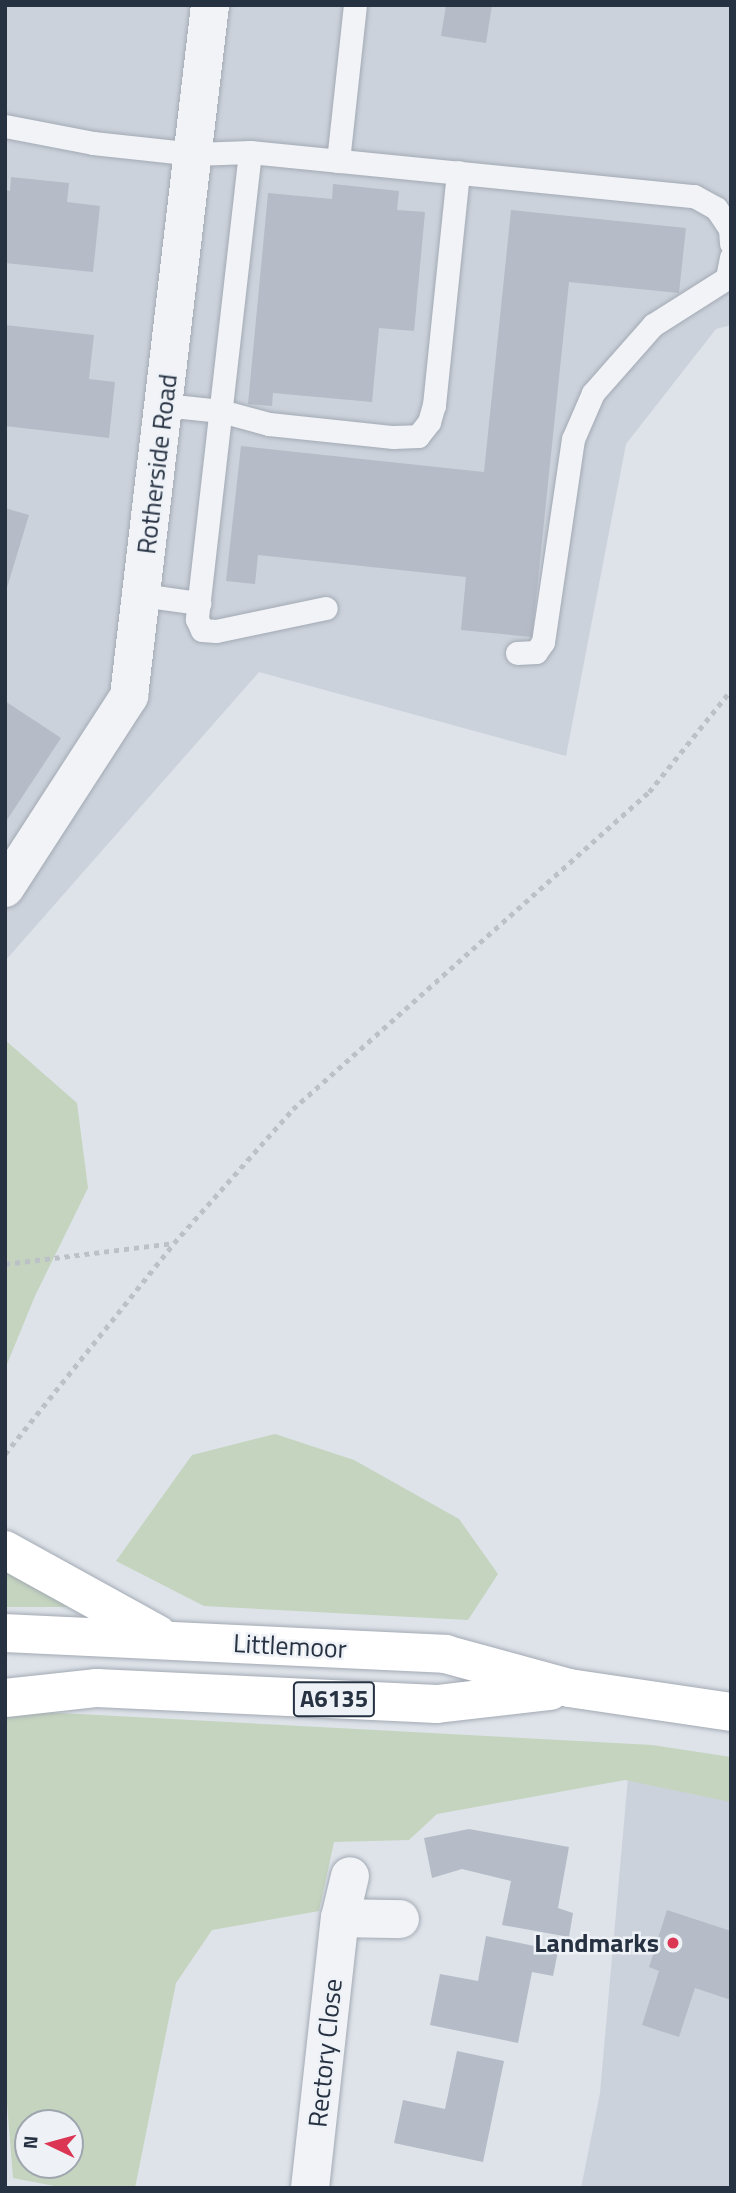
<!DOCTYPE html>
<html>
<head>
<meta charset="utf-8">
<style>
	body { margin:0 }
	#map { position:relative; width:736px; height:2193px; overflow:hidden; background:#dee3e9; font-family:"Titillium Web",sans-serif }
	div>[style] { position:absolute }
	.built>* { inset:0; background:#ccd2db }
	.green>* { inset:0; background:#c4d4be }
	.building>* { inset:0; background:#b5bcc7 }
	.path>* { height:4.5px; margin-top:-2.25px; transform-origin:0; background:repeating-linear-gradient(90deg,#bcc1c8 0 5px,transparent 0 10px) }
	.roads { filter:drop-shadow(0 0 2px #a3aab4) drop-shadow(0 0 2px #a3aab4) }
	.service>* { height:23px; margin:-11.5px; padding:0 11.5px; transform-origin:11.5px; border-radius:11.5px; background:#f1f3f7 }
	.minor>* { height:38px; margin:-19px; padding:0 19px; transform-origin:19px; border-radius:19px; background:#f1f3f7 }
	.primary>* { height:38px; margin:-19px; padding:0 19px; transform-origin:19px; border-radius:19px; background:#fff }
	.dots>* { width:19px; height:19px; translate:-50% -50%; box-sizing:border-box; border:4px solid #eef2f7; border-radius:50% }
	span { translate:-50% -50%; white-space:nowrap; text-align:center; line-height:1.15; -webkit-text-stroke:5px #eef2f7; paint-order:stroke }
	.shield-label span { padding:2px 5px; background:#eef2f7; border:2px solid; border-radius:5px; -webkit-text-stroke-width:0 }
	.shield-label { font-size:24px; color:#263142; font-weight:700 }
	.street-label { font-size:26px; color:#263142 }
	.poi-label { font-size:26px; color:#263142; font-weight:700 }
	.right { translate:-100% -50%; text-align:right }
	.frame { position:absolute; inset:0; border:7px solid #263142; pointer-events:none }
	.north { position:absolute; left:14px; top:2109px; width:70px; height:70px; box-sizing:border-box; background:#eef2f7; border:2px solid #9ea5af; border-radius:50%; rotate:275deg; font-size:19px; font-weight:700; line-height:28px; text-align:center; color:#263142 }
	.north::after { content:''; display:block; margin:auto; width:24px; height:32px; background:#db3754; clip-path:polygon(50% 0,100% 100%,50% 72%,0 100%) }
</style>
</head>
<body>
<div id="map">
	<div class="built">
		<i style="clip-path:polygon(5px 5px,730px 5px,731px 29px,731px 325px,716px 329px,626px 444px,566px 756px,259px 672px,5px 961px)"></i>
		<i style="clip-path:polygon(630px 1755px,731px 1774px,731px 2188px,581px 2188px,600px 2093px)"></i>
	</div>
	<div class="green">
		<i style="clip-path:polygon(5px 1040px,77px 1103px,88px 1188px,35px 1296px,5px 1369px)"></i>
		<i style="clip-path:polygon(275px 1434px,354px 1460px,459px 1519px,498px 1574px,468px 1620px,204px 1606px,116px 1561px,192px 1455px)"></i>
		<i style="clip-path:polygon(5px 1569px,78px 1607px,5px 1607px)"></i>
		<i style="clip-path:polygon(evenodd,5px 1710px,652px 1745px,731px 1757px,731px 1802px,625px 1780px,437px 1814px,409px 1840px,334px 1842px,319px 1911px,212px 1930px,176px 1983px,135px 2188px,65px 2188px,13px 2178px,5px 2079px,5px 1710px,28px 2123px,70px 2123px,70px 2165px,28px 2165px,28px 2123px)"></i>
	</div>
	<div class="building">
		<i style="clip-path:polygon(446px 5px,492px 5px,486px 43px,441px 36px)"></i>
		<i style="clip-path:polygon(11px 177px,69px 183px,67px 202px,100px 206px,93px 272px,5px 263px,5px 190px,10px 191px)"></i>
		<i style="clip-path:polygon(333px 184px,399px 191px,397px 210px,425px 212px,414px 331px,379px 328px,372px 402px,273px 393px,272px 406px,248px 404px,268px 193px,332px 199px)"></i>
		<i style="clip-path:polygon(511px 210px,686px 228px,679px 293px,569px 282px,532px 637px,461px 630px,466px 577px,258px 555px,255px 584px,226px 581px,241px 446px,484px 472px)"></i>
		<i style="clip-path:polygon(5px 325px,94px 335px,89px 379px,115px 382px,109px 438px,5px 426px)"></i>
		<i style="clip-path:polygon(5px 508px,29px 515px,6px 591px,5px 591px)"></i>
		<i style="clip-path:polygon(5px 701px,61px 738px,5px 823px)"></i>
		<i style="clip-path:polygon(469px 1829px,569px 1847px,558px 1908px,573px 1913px,569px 1937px,502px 1925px,511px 1881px,462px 1869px,432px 1878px,424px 1838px)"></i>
		<i style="clip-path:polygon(667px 1910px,731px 1931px,731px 2000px,695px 1988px,679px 2037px,642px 2025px,659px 1971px,649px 1967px)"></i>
		<i style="clip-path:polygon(486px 1936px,558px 1951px,553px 1976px,532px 1972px,518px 2043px,430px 2025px,440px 1974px,478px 1981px)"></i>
		<i style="clip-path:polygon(457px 2051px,504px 2061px,483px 2162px,394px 2143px,403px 2100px,445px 2109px)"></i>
	</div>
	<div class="path">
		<i style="left:5px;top:1264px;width:169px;rotate:-7.1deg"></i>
		<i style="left:5px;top:1454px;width:270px;rotate:-51.3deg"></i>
		<i style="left:174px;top:1243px;width:179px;rotate:-48.4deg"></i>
		<i style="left:293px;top:1109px;width:477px;rotate:-41.7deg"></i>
		<i style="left:649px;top:792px;width:131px;rotate:-51.2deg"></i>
	</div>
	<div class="roads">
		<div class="service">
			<i style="left:5px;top:126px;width:90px;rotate:10.9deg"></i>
			<i style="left:93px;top:143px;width:102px;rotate:6.2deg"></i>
			<i style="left:194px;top:154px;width:56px;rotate:-2deg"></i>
			<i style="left:250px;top:152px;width:446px;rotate:5.7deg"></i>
			<i style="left:694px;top:196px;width:25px;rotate:29deg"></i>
			<i style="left:716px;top:208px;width:25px;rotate:56deg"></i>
			<i style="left:730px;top:229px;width:14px;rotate:86deg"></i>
			<i style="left:250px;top:152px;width:470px;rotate:96.5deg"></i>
			<i style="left:197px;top:619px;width:12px;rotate:66deg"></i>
			<i style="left:202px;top:630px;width:14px;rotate:4deg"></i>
			<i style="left:216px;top:631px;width:112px;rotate:-11.8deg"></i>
			<i style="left:338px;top:161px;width:157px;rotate:-83.8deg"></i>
			<i style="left:164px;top:405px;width:57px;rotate:6deg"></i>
			<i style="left:221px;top:411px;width:50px;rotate:15.2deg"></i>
			<i style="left:269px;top:424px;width:125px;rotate:6deg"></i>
			<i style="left:393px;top:437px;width:25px;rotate:-2deg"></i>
			<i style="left:418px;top:436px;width:18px;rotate:-52deg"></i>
			<i style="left:429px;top:422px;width:18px;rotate:-74deg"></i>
			<i style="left:434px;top:405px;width:234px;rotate:-84.1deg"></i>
			<i style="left:141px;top:595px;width:59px;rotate:7.9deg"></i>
			<i style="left:517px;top:653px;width:19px;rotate:-3deg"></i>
			<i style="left:536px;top:652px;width:12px;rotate:-55deg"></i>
			<i style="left:543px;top:642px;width:205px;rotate:-81.6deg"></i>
			<i style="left:573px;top:439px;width:50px;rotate:-66.5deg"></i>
			<i style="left:593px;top:393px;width:91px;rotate:-48.6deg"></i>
			<i style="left:653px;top:325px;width:88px;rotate:-32.4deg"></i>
			<i style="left:727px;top:278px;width:21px;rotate:-79deg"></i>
		</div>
		<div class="minor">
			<i style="left:5px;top:888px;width:229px;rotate:-57.1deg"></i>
			<i style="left:129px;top:696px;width:696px;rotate:-83.31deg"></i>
			<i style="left:340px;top:1918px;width:60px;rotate:1deg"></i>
			<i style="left:310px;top:2188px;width:272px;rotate:-83.7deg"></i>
			<i style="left:340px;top:1918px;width:43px;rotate:-76.6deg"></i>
		</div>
		<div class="primary">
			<i style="left:5px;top:1550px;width:174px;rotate:28.9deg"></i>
			<i style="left:5px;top:1633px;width:441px;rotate:2.7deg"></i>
			<i style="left:445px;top:1654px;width:129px;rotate:15.3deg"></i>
			<i style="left:569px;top:1688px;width:164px;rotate:8.4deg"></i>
			<i style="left:5px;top:1698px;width:93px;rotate:-6.2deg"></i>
			<i style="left:97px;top:1688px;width:340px;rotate:2.7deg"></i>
			<i style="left:437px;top:1704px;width:114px;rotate:-6.6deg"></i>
		</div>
	</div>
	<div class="dots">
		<i style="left:673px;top:1943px;background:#db3754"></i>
	</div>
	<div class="shield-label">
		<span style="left:334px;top:1699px">A6135</span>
	</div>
	<div class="street-label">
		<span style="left:157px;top:464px;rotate:-83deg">Rotherside Road</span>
		<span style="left:290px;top:1646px;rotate:3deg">Littlemoor</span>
		<span style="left:325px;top:2053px;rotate:-84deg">Rectory Close</span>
	</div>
	<div class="poi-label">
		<span class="right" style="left:659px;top:1943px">Landmarks</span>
	</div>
	<div class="frame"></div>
	<div class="north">N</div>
</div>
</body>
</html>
